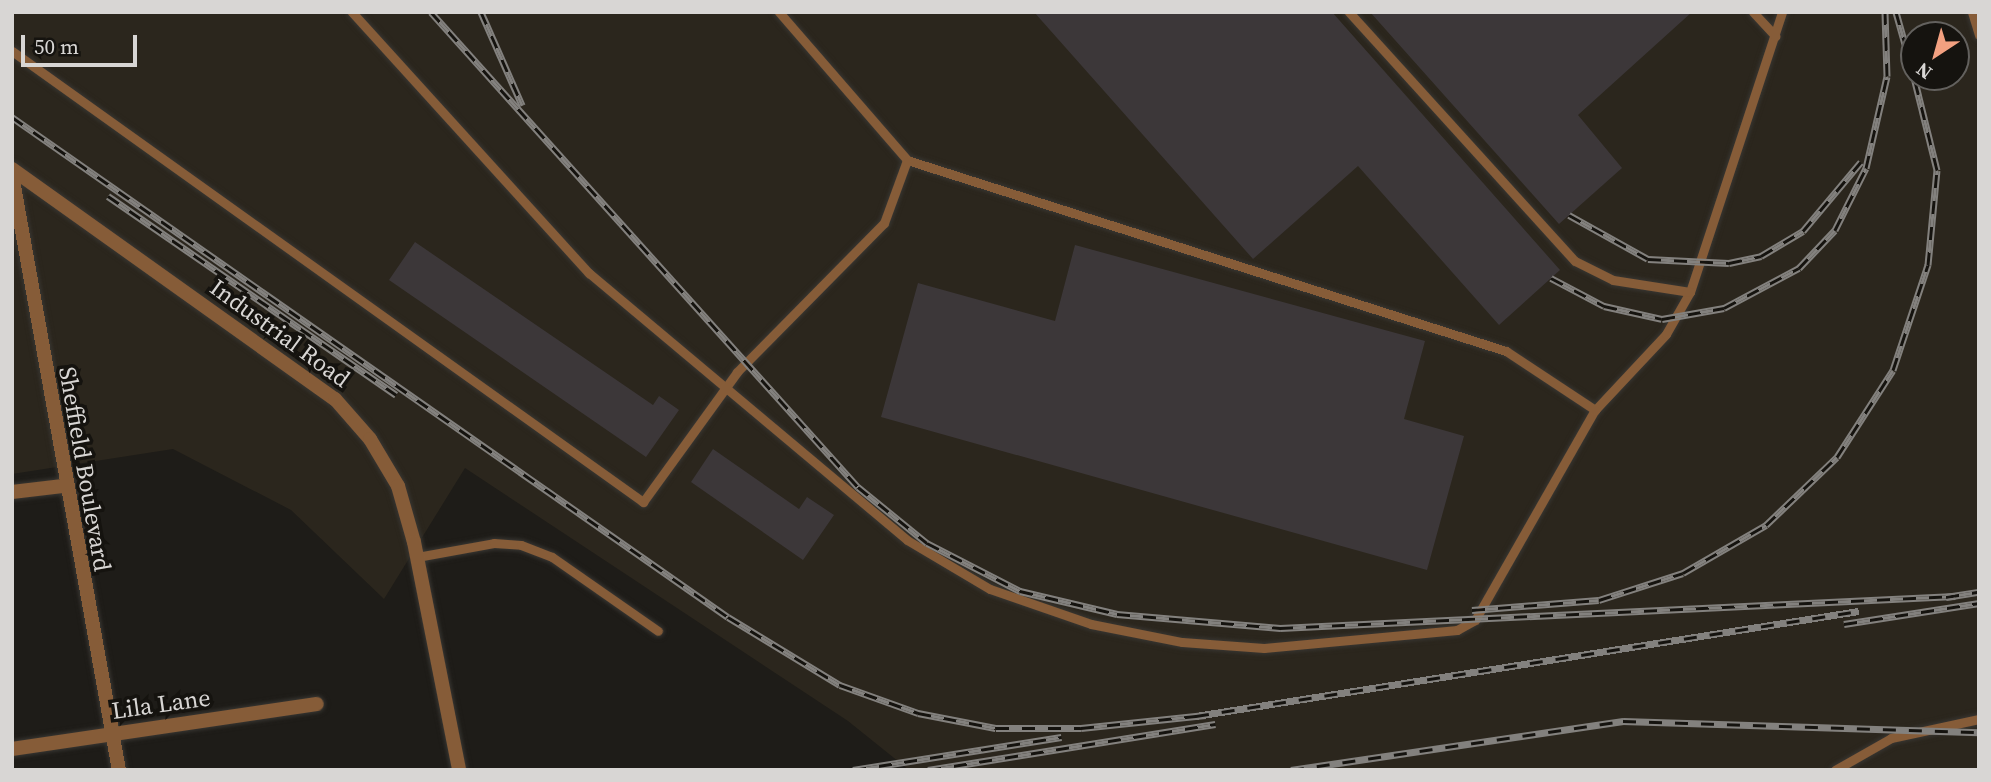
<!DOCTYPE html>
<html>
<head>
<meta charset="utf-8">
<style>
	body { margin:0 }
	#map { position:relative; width:1991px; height:782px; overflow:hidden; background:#1e1c18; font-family:"Source Serif 4",serif }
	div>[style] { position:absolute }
	.built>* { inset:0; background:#2b261d }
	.building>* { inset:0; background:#3c3739 }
	.roads { filter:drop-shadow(0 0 2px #383632) drop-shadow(0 0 2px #383632) }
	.service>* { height:9px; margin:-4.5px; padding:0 4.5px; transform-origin:4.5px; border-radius:4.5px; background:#865c38 }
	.minor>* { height:14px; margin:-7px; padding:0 7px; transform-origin:7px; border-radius:7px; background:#865c38 }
	.tertiary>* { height:14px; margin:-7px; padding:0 7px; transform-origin:7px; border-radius:7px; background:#865c38 }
	.rail>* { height:7px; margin-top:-3.5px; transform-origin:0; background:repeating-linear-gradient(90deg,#15130f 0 13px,#83817e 0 26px); box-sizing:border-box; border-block:2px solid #83817e }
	span { translate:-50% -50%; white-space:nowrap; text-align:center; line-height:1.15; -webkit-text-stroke:7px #15130f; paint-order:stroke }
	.street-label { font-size:24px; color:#d8d6d4 }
	.frame { position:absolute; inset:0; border:14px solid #d8d6d4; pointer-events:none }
	.north { position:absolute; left:1900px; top:21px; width:70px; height:70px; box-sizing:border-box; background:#15130f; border:2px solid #63615e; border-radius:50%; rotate:216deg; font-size:19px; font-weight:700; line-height:28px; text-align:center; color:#d8d6d4 }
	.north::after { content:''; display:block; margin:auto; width:24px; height:32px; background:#f2a080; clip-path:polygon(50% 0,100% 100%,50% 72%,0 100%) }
	.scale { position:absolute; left:21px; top:35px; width:116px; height:32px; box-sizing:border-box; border:4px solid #d8d6d4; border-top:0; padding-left:9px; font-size:21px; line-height:24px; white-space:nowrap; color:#d8d6d4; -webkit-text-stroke:5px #15130f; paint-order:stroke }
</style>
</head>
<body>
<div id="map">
	<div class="built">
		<i style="clip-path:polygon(evenodd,12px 12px,1979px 12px,1979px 770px,909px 770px,848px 721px,465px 468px,384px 599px,291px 510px,173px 449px,12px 474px,12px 12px,1914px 35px,1956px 35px,1956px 77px,1914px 77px,1914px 35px)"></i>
	</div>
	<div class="building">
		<i style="clip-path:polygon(1034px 12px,1332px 12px,1560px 270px,1499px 325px,1358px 166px,1253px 259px)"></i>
		<i style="clip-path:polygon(1370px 12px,1692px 12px,1578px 115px,1622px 168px,1559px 224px)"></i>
		<i style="clip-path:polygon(415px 242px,653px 405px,659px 396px,679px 410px,646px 457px,389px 280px)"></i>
		<i style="clip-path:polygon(1075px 245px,1425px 341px,1404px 419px,1464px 436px,1427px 570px,881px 417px,918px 283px,1055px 321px)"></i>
		<i style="clip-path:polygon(713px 449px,799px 509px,807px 497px,834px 515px,803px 560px,691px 482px)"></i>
	</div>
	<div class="roads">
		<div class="service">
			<i style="left:352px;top:12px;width:353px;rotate:47.8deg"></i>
			<i style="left:589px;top:273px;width:415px;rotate:40deg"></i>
			<i style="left:907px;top:540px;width:96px;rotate:30.6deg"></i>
			<i style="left:990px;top:589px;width:107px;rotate:19.1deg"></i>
			<i style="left:1091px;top:624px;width:93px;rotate:11.2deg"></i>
			<i style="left:1182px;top:642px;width:82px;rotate:4.2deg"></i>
			<i style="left:1264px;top:648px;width:194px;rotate:-5.3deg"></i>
			<i style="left:1457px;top:630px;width:21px;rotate:-29deg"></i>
			<i style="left:1475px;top:620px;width:242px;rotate:-60.3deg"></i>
			<i style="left:1595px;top:410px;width:104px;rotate:-46.9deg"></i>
			<i style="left:1666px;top:334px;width:48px;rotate:-60.3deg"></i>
			<i style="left:1690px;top:292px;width:295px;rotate:-71.8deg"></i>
			<i style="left:779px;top:12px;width:196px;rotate:49.1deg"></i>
			<i style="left:907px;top:160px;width:629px;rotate:17.69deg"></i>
			<i style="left:1506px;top:351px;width:107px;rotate:33.5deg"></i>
			<i style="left:1349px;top:12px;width:336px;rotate:47.8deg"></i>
			<i style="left:1575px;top:261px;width:42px;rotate:26.6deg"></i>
			<i style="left:1613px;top:280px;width:78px;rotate:8.9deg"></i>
			<i style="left:1753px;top:12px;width:33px;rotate:47deg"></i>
			<i style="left:1972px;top:12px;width:24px;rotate:73deg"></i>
			<i style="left:12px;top:51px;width:776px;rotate:35.55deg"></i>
			<i style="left:643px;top:502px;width:160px;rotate:-54.1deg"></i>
			<i style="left:737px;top:372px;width:209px;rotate:-45.4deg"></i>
			<i style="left:884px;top:223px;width:67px;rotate:-69.9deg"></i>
			<i style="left:417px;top:557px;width:78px;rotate:-10.3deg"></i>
			<i style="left:494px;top:543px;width:27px;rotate:4deg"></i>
			<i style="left:521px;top:545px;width:33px;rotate:21deg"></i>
			<i style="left:552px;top:557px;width:129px;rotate:34.9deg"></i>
			<i style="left:1835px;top:770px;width:64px;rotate:-29.7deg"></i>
			<i style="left:1891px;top:738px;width:90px;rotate:-12.2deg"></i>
		</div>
		<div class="minor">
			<i style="left:12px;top:492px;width:51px;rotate:-6.7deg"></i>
			<i style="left:12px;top:749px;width:308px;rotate:-8.4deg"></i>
		</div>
		<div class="tertiary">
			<i style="left:12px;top:169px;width:397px;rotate:35.5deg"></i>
			<i style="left:335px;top:399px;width:53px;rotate:48.8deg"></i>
			<i style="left:370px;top:439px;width:55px;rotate:59.2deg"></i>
			<i style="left:398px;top:486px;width:58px;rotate:74.1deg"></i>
			<i style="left:414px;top:542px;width:232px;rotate:78.8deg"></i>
			<i style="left:12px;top:175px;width:605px;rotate:79.81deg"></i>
		</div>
	</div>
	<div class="rail">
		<i style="left:431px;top:12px;width:639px;rotate:48.05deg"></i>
		<i style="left:858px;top:487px;width:89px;rotate:39.1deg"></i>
		<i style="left:927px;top:543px;width:105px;rotate:27.3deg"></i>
		<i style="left:1020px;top:591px;width:100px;rotate:13.3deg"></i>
		<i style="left:1117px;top:614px;width:164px;rotate:4.9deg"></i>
		<i style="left:1280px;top:628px;width:676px;rotate:-2.71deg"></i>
		<i style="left:481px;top:12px;width:102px;rotate:66.2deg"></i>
		<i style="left:1896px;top:12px;width:66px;rotate:74.3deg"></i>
		<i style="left:12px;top:117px;width:873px;rotate:34.93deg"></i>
		<i style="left:728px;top:617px;width:131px;rotate:31.3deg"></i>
		<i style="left:840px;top:685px;width:83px;rotate:19.7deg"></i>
		<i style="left:918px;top:713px;width:79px;rotate:10.9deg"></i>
		<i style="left:996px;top:728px;width:85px"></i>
		<i style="left:1081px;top:728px;width:125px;rotate:-6deg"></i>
		<i style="left:108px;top:196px;width:350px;rotate:34.6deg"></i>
		<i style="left:1569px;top:215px;width:90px;rotate:29.1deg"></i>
		<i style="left:1648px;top:259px;width:81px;rotate:2.8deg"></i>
		<i style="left:1729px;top:263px;width:33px;rotate:-12deg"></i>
		<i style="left:1761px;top:256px;width:49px;rotate:-30.8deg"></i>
		<i style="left:1803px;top:231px;width:90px;rotate:-50deg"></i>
		<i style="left:1551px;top:278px;width:60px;rotate:27.8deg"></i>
		<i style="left:1604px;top:306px;width:59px;rotate:12.6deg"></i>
		<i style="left:1662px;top:319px;width:63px;rotate:-10.1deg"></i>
		<i style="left:1724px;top:308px;width:85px;rotate:-28.1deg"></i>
		<i style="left:1799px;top:268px;width:52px;rotate:-46.5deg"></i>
		<i style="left:1835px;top:230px;width:69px;rotate:-63.4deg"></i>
		<i style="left:1866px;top:168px;width:94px;rotate:-77.1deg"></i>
		<i style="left:1887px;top:76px;width:64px;rotate:-91.8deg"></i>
		<i style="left:1946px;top:597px;width:33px;rotate:-9deg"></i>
		<i style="left:1472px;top:610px;width:127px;rotate:-4.5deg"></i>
		<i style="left:1599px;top:600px;width:88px;rotate:-17.8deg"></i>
		<i style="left:1683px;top:573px;width:96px;rotate:-30deg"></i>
		<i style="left:1766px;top:525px;width:98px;rotate:-43.8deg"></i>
		<i style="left:1837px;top:457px;width:103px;rotate:-57.2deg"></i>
		<i style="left:1893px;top:370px;width:111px;rotate:-71.6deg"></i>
		<i style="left:1928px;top:265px;width:95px;rotate:-84.6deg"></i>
		<i style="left:1937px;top:170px;width:96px;rotate:-103.9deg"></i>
		<i style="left:1844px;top:624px;width:137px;rotate:-8.8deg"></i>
		<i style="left:1196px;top:716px;width:671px;rotate:-9deg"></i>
		<i style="left:853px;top:770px;width:211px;rotate:-9deg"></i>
		<i style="left:928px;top:770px;width:291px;rotate:-9.1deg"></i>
		<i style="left:1291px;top:770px;width:336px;rotate:-8.4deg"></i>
		<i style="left:1623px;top:721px;width:356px;rotate:1.8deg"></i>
	</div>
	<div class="street-label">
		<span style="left:280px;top:333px;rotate:36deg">Industrial Road</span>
		<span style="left:85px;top:469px;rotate:80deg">Sheffield Boulevard</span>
		<span style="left:161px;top:704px;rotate:-8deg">Lila Lane</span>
	</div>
	<div class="frame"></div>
	<div class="north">N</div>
	<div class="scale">50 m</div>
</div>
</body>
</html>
